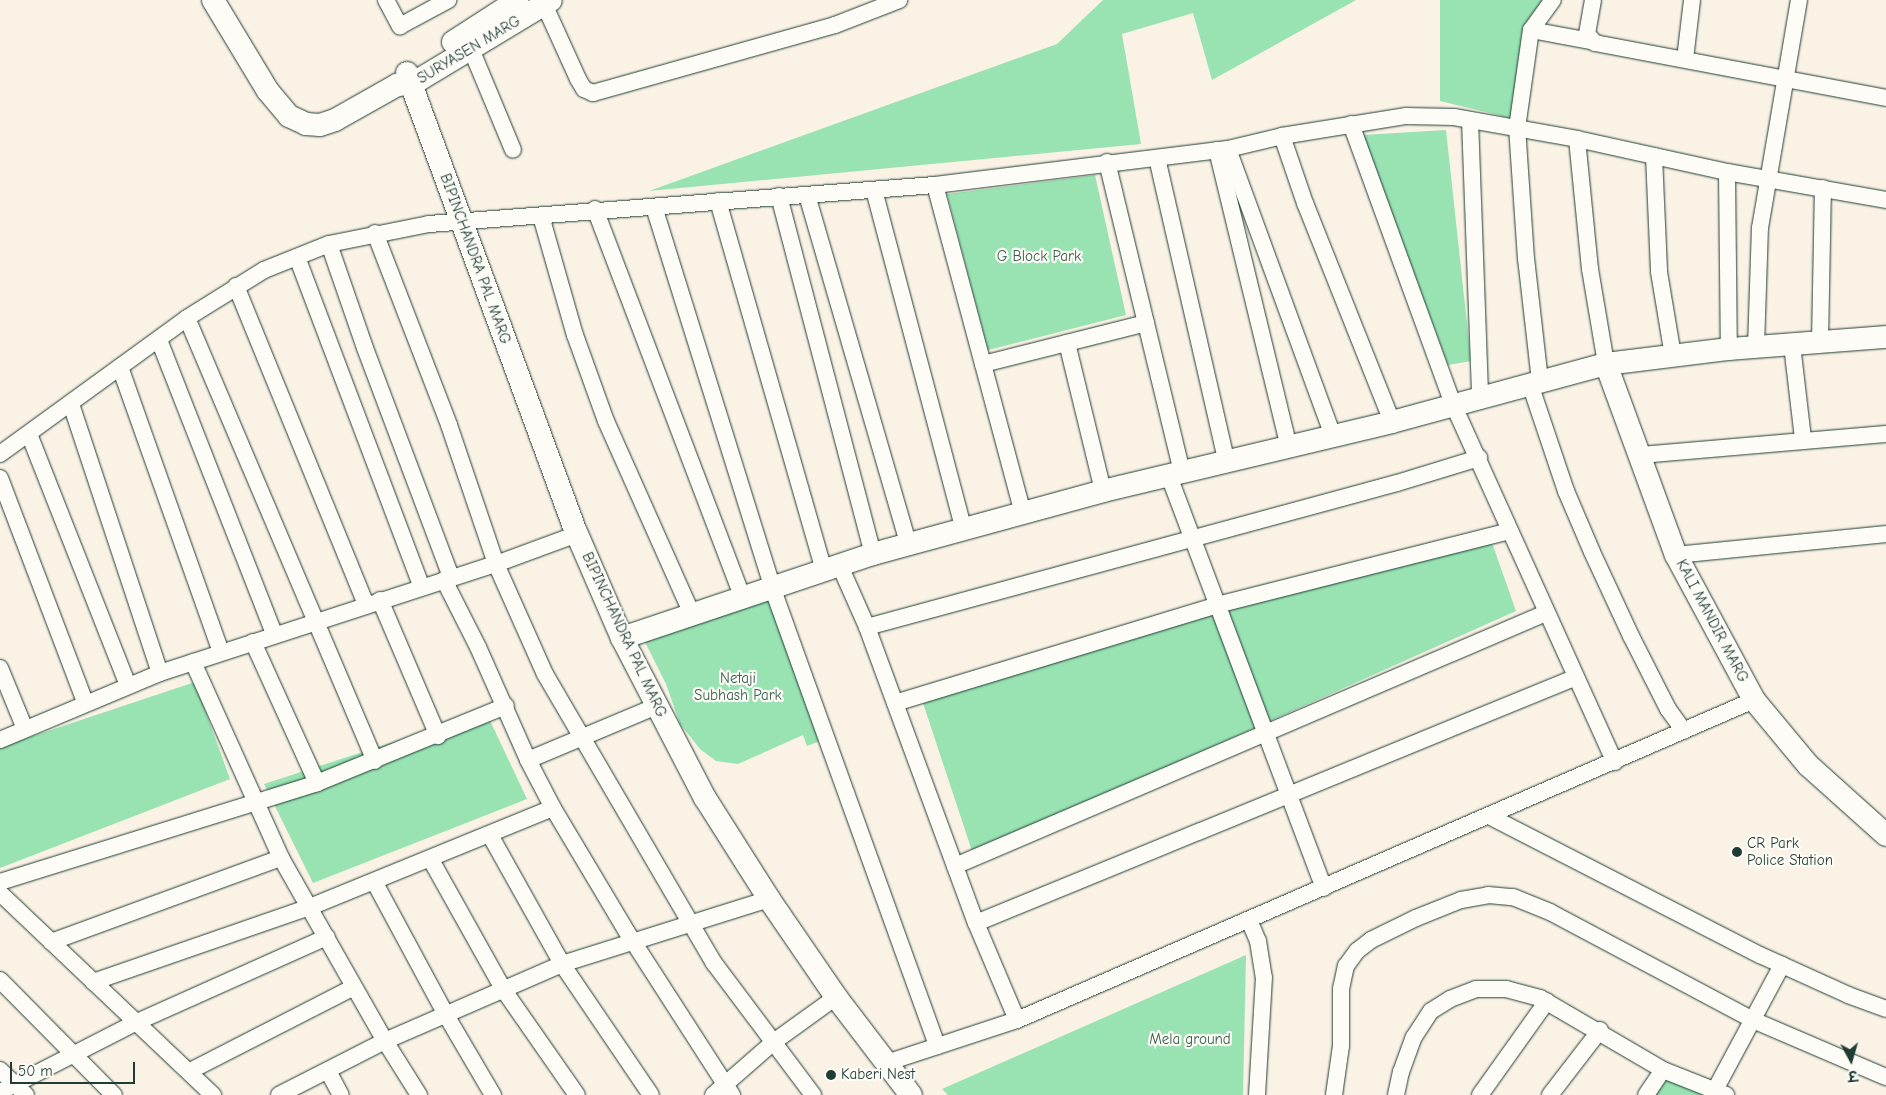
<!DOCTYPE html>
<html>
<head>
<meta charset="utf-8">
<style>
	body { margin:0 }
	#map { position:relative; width:1886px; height:1095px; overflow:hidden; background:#faf2e5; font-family:"Comic Neue","Playpen Sans Deva",sans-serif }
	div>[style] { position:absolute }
	.green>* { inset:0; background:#99e2b2 }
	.roads { filter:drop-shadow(0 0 1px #1f3d34) drop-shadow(0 0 1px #1f3d34) }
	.street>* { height:16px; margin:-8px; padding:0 8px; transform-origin:8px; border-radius:8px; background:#fdfcf7 }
	.secondary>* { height:22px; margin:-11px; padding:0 11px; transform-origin:11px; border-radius:11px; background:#fdfcf7 }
	.dots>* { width:14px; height:14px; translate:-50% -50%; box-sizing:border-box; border:2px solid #fdfcf7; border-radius:50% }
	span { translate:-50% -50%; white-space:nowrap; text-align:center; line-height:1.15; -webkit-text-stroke:4.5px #fdfcf7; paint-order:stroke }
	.street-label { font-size:15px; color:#1f3d34 }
	.park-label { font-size:15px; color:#375e4d }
	.poi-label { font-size:15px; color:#1f3d34 }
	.left { translate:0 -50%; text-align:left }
	.north { position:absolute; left:1826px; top:1035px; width:50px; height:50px; -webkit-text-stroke:4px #fdfcf7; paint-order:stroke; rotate:174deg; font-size:14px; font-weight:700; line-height:20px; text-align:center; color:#1f3d34 }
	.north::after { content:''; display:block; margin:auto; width:18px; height:22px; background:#1f3d34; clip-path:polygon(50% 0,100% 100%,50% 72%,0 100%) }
	.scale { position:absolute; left:10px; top:1062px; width:125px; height:22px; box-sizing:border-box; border:2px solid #1f3d34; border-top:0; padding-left:6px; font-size:15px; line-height:18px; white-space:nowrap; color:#1f3d34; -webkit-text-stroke:4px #fdfcf7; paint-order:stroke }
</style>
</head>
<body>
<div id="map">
	<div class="green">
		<i style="clip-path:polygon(1103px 0,1356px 0,1212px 80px,1193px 13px,1122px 34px,1141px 144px,649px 191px,1057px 44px)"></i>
		<i style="clip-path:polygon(1440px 0,1546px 0,1510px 118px,1440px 101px)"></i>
		<i style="clip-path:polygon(1446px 130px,1471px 361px,1448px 365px,1363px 135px)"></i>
		<i style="clip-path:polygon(1095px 175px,1126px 315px,988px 350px,947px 194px)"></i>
		<i style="clip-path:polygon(1491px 540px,1516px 611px,973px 854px,919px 691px)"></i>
		<i style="clip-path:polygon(773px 592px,768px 601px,779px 614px,828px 738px,807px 746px,803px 735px,738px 764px,716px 761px,700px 749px,680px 724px,666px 684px,643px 638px)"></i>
		<i style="clip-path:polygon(195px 682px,230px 779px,0 868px,0 747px)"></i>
		<i style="clip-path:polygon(486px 712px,527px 799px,313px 883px,264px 784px)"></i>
		<i style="clip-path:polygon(1246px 955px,1243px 1095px,948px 1095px,942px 1089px)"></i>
		<i style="clip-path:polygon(1663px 1070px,1713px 1095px,1646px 1095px)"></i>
	</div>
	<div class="roads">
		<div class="street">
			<i style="left:386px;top:0;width:30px;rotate:62deg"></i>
			<i style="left:400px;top:26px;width:55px;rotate:-28.4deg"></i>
			<i style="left:1593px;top:0;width:35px;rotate:100deg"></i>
			<i style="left:1587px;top:34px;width:12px;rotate:48deg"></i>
			<i style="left:1595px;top:43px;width:296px;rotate:10.7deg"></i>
			<i style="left:544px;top:4px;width:82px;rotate:65.6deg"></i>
			<i style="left:578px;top:79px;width:12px;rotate:59deg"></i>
			<i style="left:584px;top:89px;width:10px;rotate:24deg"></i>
			<i style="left:593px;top:93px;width:251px;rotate:-15.7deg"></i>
			<i style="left:835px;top:25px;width:69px;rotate:-21.3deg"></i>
			<i style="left:1531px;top:30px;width:61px;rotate:10.4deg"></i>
			<i style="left:471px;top:49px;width:109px;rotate:67.4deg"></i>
			<i style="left:1685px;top:59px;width:59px;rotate:-83.2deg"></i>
			<i style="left:1470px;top:120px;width:277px;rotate:87.9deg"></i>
			<i style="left:1351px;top:124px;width:298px;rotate:70deg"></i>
			<i style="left:1453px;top:404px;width:393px;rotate:65.7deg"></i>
			<i style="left:1282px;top:136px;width:71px;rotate:71.1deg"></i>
			<i style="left:1305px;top:203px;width:236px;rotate:68.3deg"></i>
			<i style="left:1577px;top:139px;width:131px;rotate:84.3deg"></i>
			<i style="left:1590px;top:269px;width:96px;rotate:80.4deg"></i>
			<i style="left:1228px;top:149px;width:306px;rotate:69.9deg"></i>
			<i style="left:1217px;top:150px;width:306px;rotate:76.4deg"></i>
			<i style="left:1654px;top:156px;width:116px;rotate:87.5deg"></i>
			<i style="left:1659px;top:272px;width:85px;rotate:80.5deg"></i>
			<i style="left:1157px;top:158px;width:313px;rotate:77.1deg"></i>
			<i style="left:1107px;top:162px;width:319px;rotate:76.4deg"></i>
			<i style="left:1727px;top:172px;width:177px;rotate:89.4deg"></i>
			<i style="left:935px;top:185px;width:341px;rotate:75deg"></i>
			<i style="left:874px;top:190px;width:353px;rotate:75.2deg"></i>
			<i style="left:807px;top:195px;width:365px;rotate:73.8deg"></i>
			<i style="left:779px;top:196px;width:370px;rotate:75.3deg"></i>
			<i style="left:718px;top:201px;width:385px;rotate:74deg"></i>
			<i style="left:654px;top:207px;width:398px;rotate:72.7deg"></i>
			<i style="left:772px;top:587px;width:488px;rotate:70.2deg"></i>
			<i style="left:595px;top:209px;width:414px;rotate:69.2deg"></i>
			<i style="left:541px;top:216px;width:124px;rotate:74.1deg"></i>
			<i style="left:575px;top:335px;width:91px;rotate:70.2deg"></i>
			<i style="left:606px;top:421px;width:209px;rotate:66deg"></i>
			<i style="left:375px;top:233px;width:206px;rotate:68.9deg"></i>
			<i style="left:449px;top:425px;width:147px;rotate:71.3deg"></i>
			<i style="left:496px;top:564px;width:120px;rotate:66deg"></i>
			<i style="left:545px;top:674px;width:335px;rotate:59.7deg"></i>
			<i style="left:714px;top:963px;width:165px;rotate:53.1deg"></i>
			<i style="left:329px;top:244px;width:110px;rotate:70.9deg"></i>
			<i style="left:365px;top:348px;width:245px;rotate:69.4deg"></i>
			<i style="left:297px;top:257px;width:353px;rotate:69.3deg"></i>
			<i style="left:236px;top:286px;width:344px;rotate:67.8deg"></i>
			<i style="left:187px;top:318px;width:481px;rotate:67deg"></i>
			<i style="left:159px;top:340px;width:316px;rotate:68.6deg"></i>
			<i style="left:1820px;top:342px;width:154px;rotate:-88.9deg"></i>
			<i style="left:1067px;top:343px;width:152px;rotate:76.3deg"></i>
			<i style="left:1792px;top:345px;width:95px;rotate:83.3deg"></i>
			<i style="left:1756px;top:347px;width:119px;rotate:-88.1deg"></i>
			<i style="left:1760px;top:228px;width:231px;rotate:-80.3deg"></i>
			<i style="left:983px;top:364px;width:168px;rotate:-14.1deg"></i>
			<i style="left:120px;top:367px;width:302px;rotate:70.5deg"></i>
			<i style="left:1540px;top:381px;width:123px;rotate:-96.5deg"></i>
			<i style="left:1526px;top:259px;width:131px;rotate:-93.9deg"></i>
			<i style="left:1517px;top:128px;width:99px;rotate:-81.9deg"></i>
			<i style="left:1531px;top:30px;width:37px;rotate:-54deg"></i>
			<i style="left:1530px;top:384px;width:113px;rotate:71.4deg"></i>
			<i style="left:1566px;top:491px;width:66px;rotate:66.9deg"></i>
			<i style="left:1592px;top:552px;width:93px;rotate:65.1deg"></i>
			<i style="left:1631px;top:636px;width:82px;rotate:63.1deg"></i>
			<i style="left:1668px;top:709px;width:27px;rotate:54deg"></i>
			<i style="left:71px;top:404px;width:283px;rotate:71.7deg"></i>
			<i style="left:29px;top:434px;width:270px;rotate:68.5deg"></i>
			<i style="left:0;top:454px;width:231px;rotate:-36deg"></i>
			<i style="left:187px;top:318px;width:91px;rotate:-31.9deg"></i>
			<i style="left:264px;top:270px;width:70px;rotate:-21.8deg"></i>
			<i style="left:329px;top:244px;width:102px;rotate:-11.3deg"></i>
			<i style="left:429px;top:224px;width:508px;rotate:-4.41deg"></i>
			<i style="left:935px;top:185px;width:295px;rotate:-7deg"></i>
			<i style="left:1228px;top:149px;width:56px;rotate:-13.5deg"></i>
			<i style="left:1282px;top:136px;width:126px;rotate:-9.2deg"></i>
			<i style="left:1406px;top:116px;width:48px;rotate:1.2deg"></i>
			<i style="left:1454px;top:117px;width:125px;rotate:10.1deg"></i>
			<i style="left:1577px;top:139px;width:154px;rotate:12.4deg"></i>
			<i style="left:1727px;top:172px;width:161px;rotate:10deg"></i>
			<i style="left:1640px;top:455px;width:247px;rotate:-4.9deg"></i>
			<i style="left:1169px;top:476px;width:440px;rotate:69.4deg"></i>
			<i style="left:0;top:478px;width:240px;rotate:69.2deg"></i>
			<i style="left:1676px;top:555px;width:211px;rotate:-5.7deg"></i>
			<i style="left:840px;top:566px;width:67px;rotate:66.1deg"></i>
			<i style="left:867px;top:627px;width:315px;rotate:69.8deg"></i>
			<i style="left:976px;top:923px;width:105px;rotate:67.1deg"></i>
			<i style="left:444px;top:580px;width:75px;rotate:63.1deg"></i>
			<i style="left:478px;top:647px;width:124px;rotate:66.1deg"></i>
			<i style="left:528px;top:760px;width:54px;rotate:62.5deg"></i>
			<i style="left:553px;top:808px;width:144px;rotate:59.2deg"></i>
			<i style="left:627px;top:932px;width:194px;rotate:57.2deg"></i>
			<i style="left:380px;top:600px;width:148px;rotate:66.9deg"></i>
			<i style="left:867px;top:627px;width:549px;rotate:-15.2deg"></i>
			<i style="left:1397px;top:483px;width:86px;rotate:-17deg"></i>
			<i style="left:253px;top:642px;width:155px;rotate:65.6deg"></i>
			<i style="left:193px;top:662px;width:215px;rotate:65.8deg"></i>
			<i style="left:281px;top:858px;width:210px;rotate:60.4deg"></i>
			<i style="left:385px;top:1041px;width:64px;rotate:57.8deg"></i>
			<i style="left:0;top:668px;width:66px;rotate:67.7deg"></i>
			<i style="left:895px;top:703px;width:337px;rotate:-16.9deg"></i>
			<i style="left:1217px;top:605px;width:302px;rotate:-14.2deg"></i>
			<i style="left:0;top:740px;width:173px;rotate:-22.7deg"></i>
			<i style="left:160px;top:673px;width:353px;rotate:-18deg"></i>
			<i style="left:496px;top:564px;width:86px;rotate:-20.3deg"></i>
			<i style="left:528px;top:760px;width:140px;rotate:-22.7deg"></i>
			<i style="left:1491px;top:817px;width:302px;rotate:27.2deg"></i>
			<i style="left:1760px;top:955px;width:97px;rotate:24.4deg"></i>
			<i style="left:1848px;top:995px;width:40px;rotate:20.2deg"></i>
			<i style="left:490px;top:835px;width:148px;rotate:60.8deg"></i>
			<i style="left:562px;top:964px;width:158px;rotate:55.8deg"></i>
			<i style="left:431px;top:860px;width:148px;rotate:60.8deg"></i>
			<i style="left:503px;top:989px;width:129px;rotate:55.1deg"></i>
			<i style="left:955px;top:866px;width:643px;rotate:-23.18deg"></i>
			<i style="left:0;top:882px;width:332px;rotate:-17.3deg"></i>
			<i style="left:317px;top:783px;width:204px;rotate:-22.2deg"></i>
			<i style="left:375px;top:883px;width:150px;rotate:61.7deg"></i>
			<i style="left:446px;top:1015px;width:93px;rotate:59.6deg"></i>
			<i style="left:0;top:893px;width:294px;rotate:43.5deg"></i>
			<i style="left:1249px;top:920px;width:23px;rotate:67deg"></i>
			<i style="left:1258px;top:941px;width:36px;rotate:81deg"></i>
			<i style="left:1264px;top:977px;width:118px;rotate:93.4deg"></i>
			<i style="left:976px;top:923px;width:646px;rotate:-22.28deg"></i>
			<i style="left:51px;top:942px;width:245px;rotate:-20.1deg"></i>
			<i style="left:0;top:980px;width:162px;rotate:45.3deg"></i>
			<i style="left:93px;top:982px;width:230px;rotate:-19.1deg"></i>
			<i style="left:310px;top:907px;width:262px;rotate:-22.2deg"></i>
			<i style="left:886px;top:1063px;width:138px;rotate:-18.2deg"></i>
			<i style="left:1017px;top:1020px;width:803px;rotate:-23.47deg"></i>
			<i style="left:0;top:1070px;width:36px;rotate:44deg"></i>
			<i style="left:190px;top:1071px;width:184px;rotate:-27.1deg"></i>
			<i style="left:328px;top:1071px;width:27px;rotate:62deg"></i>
			<i style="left:1715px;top:1090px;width:142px;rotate:-61.8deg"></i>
			<i style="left:0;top:1092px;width:154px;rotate:-27.1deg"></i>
			<i style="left:137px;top:1022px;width:208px;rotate:-24.1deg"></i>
			<i style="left:279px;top:1095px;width:119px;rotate:-27deg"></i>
			<i style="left:385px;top:1041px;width:193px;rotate:-23.5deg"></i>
			<i style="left:562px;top:964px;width:217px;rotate:-17.4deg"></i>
			<i style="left:713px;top:1095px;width:82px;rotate:-41.1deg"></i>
			<i style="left:775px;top:1041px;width:75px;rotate:-35.8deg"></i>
			<i style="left:1334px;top:1095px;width:49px;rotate:-81.9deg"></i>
			<i style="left:1341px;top:1046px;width:57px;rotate:-90deg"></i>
			<i style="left:1341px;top:989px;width:24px;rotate:-78deg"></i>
			<i style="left:1346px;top:966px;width:19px;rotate:-54deg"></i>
			<i style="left:1357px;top:951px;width:18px;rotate:-38deg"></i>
			<i style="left:1371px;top:940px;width:50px;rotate:-26.1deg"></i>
			<i style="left:1416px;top:918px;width:48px;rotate:-21.8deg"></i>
			<i style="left:1461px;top:900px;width:27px;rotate:-10deg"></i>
			<i style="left:1488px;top:895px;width:25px;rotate:5deg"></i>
			<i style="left:1513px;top:897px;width:40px;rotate:22deg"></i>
			<i style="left:1550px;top:912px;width:230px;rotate:28deg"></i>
			<i style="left:1753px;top:1020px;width:145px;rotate:23.2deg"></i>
			<i style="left:1396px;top:1095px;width:24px;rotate:-78deg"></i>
			<i style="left:1401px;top:1072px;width:37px;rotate:-70deg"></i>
			<i style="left:1414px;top:1037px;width:31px;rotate:-57deg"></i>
			<i style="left:1431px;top:1011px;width:22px;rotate:-32deg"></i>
			<i style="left:1450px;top:999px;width:28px;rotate:-21deg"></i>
			<i style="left:1476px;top:989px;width:30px"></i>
			<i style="left:1506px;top:989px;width:35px;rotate:15deg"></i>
			<i style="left:1540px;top:998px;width:143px;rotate:30.3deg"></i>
			<i style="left:1663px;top:1070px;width:68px;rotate:21.6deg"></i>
			<i style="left:1480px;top:1095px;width:115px;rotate:-54.5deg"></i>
			<i style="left:1550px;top:1095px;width:82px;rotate:-52.4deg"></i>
			<i style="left:1646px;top:1095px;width:30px;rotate:-56deg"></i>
		</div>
		<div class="secondary">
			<i style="left:213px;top:0;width:106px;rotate:58.9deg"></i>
			<i style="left:268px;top:91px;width:33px;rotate:50deg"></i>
			<i style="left:289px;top:116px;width:19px;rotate:25deg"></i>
			<i style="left:306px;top:124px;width:14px;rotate:4deg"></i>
			<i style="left:320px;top:125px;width:16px;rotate:-18deg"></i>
			<i style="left:335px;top:120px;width:71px;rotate:-29.4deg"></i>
			<i style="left:397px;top:85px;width:15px;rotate:-4deg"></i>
			<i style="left:412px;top:84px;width:162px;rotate:-31.1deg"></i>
			<i style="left:453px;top:42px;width:77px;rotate:-32.9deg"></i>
			<i style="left:407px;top:73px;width:491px;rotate:69.8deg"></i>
			<i style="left:577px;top:534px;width:113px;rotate:66.6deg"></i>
			<i style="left:622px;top:638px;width:180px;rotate:62.6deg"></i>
			<i style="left:705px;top:798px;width:120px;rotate:57.6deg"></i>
			<i style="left:769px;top:899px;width:119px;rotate:55.6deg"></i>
			<i style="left:836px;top:997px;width:123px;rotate:52.6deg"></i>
			<i style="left:1606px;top:364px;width:203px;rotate:69.9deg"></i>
			<i style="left:1676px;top:555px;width:165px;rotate:61.7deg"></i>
			<i style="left:1754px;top:700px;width:85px;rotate:50.3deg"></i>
			<i style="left:1808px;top:765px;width:105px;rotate:41.9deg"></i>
			<i style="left:622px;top:638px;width:265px;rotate:-18.5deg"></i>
			<i style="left:873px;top:554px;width:238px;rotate:-15.3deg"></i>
			<i style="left:1103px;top:491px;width:297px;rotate:-13.4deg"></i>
			<i style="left:1392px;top:422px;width:222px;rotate:-15.2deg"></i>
			<i style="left:1606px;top:364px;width:124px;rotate:-7deg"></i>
			<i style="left:1729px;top:349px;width:157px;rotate:-4.4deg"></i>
		</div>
	</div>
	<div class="dots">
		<i style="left:1737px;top:852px;background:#1f3d34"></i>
		<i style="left:831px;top:1075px;background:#1f3d34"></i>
	</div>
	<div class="street-label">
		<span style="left:469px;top:50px;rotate:-31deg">SURYASEN MARG</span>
		<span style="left:475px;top:259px;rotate:70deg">BIPINCHANDRA PAL MARG</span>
		<span style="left:1712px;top:621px;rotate:62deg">KALI MANDIR MARG</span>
		<span style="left:624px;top:635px;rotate:65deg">BIPINCHANDRA PAL MARG</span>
	</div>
	<div class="park-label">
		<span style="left:1039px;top:257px">G Block Park</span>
		<span style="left:738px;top:687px">Netaji<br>Subhash Park</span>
		<span style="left:1190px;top:1040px">Mela ground</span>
	</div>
	<div class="poi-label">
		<span class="left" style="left:1747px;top:852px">CR Park<br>Police Station</span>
		<span class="left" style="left:841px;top:1075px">Kaberi Nest</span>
	</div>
	<div class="north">उ</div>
	<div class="scale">50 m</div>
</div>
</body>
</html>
